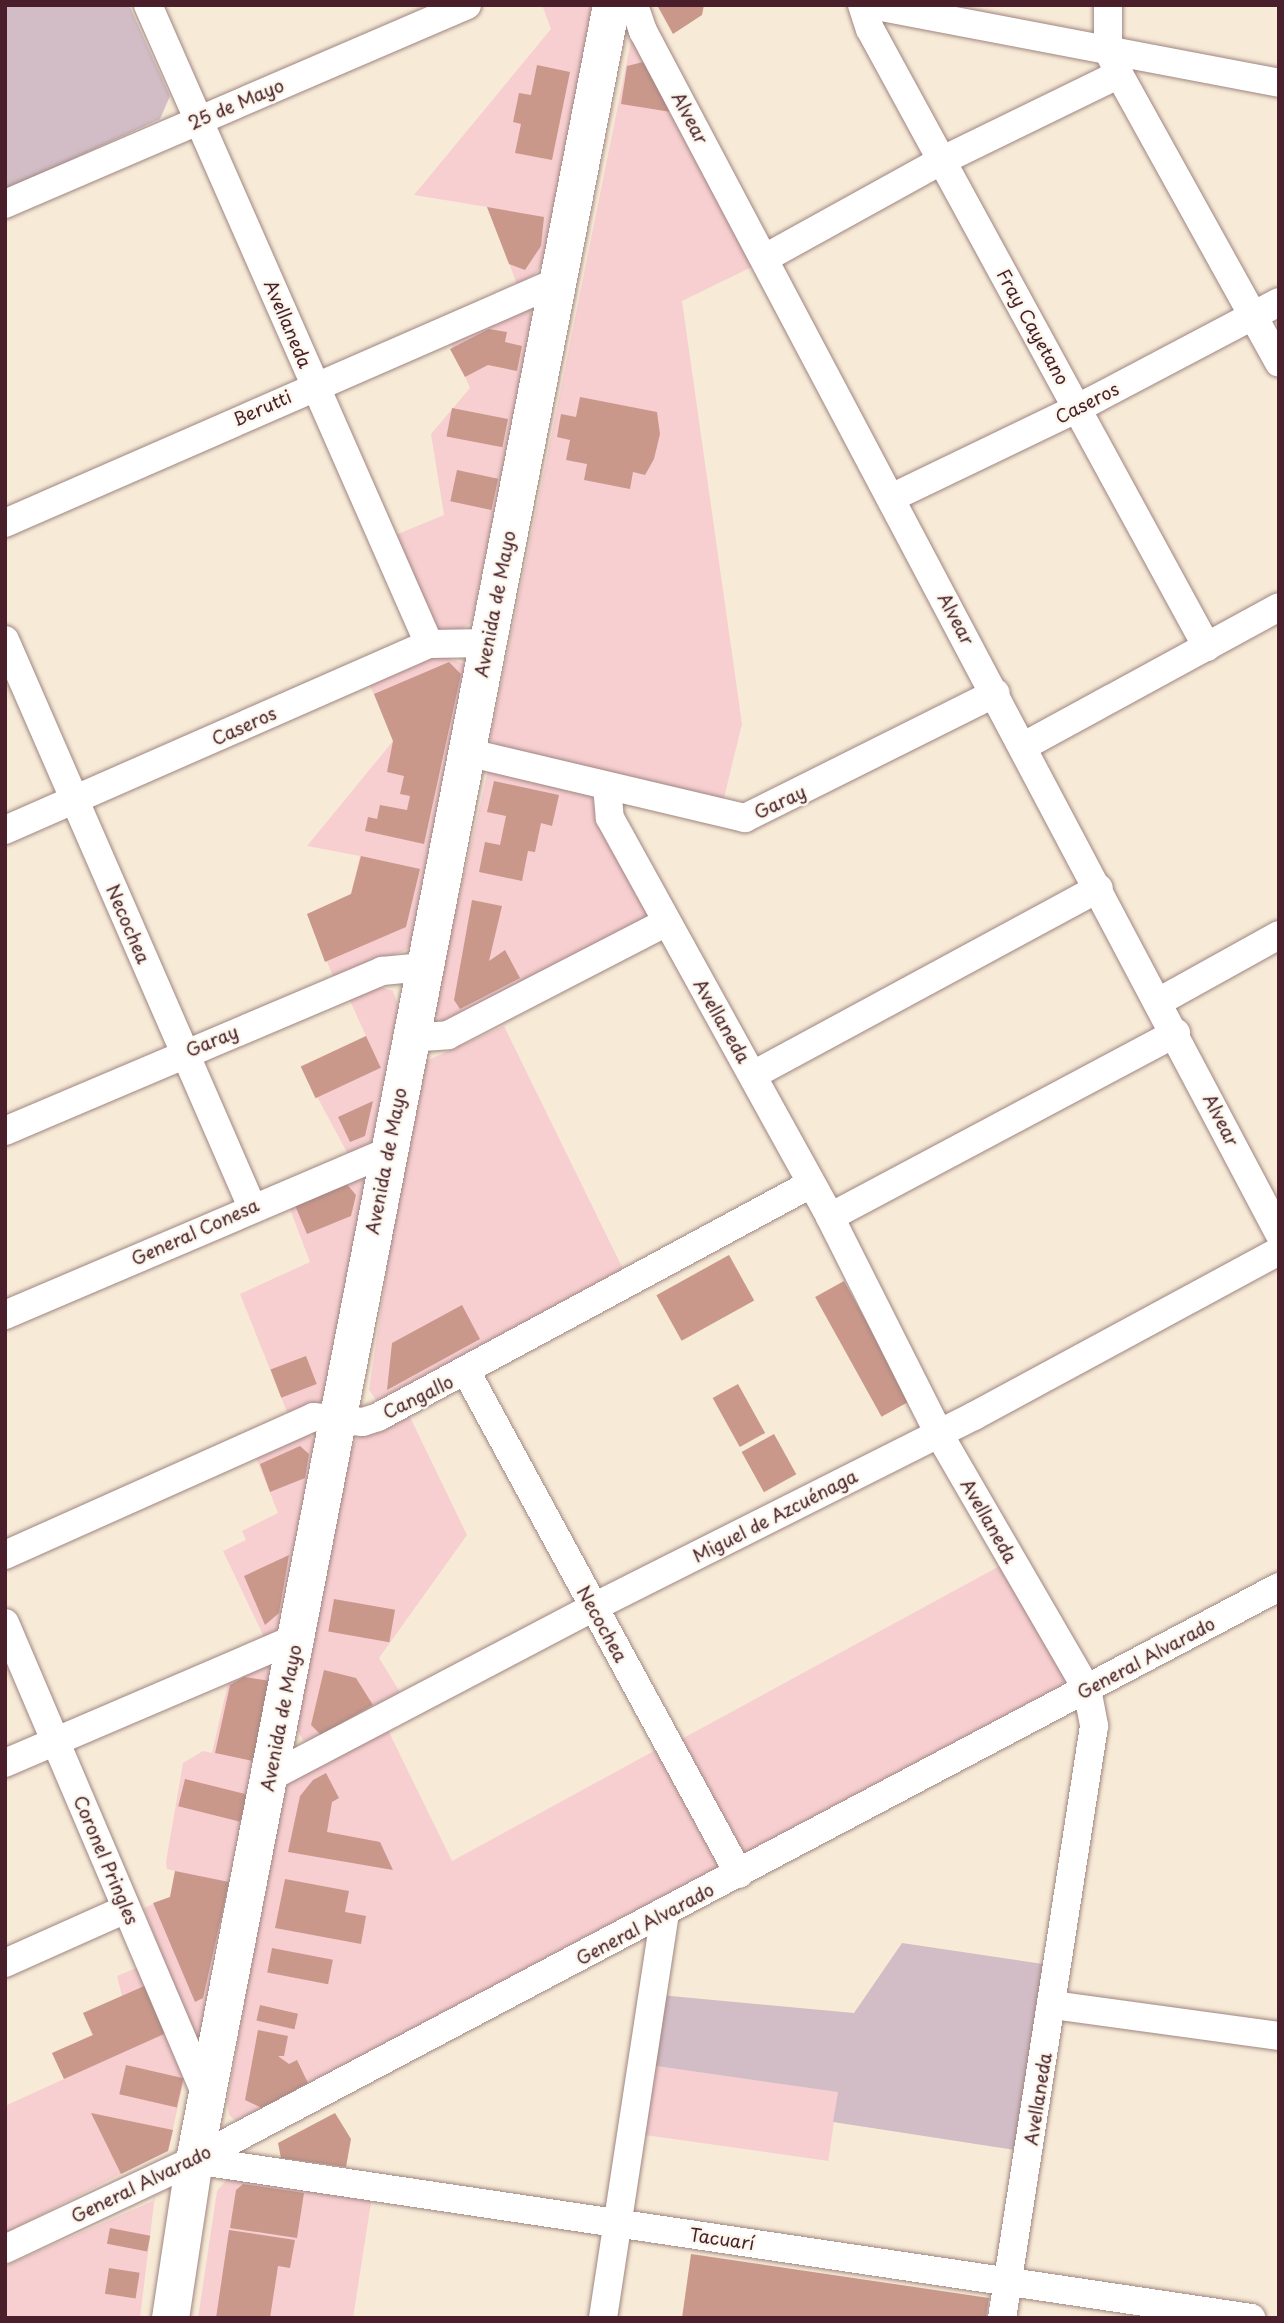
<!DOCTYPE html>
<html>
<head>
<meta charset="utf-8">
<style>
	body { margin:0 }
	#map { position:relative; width:1284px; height:2323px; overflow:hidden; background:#f7ebd7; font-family:"Playpen Sans",sans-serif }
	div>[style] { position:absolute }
	.built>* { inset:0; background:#f7cfd1; transform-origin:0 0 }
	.industrial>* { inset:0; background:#d2bdc6 }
	.building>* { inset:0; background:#c9988b; transform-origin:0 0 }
	.roads { filter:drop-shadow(0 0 2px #a08581) drop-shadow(0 0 2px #a08581) }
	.minor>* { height:28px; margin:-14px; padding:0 14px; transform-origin:14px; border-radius:14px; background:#fff }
	.major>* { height:37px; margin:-18.5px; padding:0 18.5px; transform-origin:18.5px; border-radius:18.5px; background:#fff }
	span { translate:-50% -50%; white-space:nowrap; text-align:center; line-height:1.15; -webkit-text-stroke:5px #fbf7ec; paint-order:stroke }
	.street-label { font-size:18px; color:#4a1f2b }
	.frame { position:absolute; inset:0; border:7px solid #4a1f2b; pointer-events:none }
</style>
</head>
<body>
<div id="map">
	<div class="built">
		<i style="clip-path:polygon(542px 5px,596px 5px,546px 260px,534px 275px,517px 284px,487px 207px,414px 195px,551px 29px)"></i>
		<i style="clip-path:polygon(631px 41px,643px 43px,760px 263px,682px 301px,742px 724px,723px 802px,499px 747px,490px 739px)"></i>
		<i style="clip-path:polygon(530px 308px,532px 325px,472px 622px,462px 629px,437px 630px,393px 536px,444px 515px,431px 434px,470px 388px,449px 339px)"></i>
		<i style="clip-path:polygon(440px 655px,464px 664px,468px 674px,410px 948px,335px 981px,307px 914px,351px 894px,360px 856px,307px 846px,393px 741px,369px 683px)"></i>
		<i style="clip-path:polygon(488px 770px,587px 789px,651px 914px,646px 928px,443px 1023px,434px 1013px,435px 1001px)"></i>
		<i style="clip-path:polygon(375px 985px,393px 991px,400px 1010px,376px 1143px,349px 1156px,301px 1067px,366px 1036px,347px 994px)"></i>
		<i style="clip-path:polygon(504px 1026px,626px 1275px,378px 1403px,369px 1390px,415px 1078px,424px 1062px)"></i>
		<i style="clip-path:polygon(361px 1177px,368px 1182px,326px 1401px,289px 1417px,240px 1294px,310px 1262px,288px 1204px)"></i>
		<i style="clip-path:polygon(409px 1415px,467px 1535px,379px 1658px,403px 1697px,312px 1743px,303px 1740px,296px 1728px,350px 1451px,357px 1438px)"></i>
		<i style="clip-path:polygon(308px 1434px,317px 1442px,280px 1629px,265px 1639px,223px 1551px,246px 1540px,242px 1531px,278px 1513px,255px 1455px)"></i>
		<i style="clip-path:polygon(1007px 1562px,1067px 1672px,1060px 1692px,751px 1856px,741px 1855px,676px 1742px)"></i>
		<i style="clip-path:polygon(276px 1663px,205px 2045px,195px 2045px,144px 1908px,170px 1897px,175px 1871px,167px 1869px,166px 1862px,183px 1763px,203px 1751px,212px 1753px,231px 1670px)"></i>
		<i style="clip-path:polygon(386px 1726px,452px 1861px,665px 1745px,723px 1867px,241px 2125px,229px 2115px,227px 2102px,281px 1795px,297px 1770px)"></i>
		<i style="clip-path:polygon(148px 1963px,185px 2076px,168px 2150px,5px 2233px,5px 2106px,64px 2079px,52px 2053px,92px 2035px,83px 2013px,122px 1996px,117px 1976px)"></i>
		<i style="left:649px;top:2065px;width:191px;height:70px;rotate:8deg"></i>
		<i style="clip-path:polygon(229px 2177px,372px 2196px,353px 2318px,198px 2318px,217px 2191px)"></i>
		<i style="clip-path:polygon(155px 2195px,140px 2318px,5px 2318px,5px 2266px,153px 2201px)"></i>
	</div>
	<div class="industrial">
		<i style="clip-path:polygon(5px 5px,129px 5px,170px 96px,160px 119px,5px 190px)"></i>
		<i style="clip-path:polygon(902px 1943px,1050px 1965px,1022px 2151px,833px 2122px,838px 2092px,649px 2065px,660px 1995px,854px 2013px)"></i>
	</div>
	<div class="building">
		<i style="clip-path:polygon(657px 5px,704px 5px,702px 15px,673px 34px)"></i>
		<i style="clip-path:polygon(643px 62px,671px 112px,621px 104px,627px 66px)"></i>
		<i style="clip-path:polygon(537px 65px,570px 72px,552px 160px,515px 153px,521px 124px,513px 122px,519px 93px,531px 95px)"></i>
		<i style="clip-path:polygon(487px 207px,544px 217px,541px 246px,525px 270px,509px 264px)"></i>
		<i style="clip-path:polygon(489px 329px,507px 332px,505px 342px,522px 346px,517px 371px,488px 365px,465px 377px,450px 349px)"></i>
		<i style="clip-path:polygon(580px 397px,657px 412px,660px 434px,654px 459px,645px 475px,633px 472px,630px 489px,584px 480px,587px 464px,566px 460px,570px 440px,557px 437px,561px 414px,576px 417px)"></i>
		<i style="left:452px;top:408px;width:57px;height:29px;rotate:11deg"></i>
		<i style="left:457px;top:470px;width:42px;height:32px;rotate:12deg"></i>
		<i style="clip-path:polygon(449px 662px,461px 674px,424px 844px,365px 831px,368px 817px,377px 819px,380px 805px,407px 810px,410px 796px,400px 794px,404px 776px,387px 772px,393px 741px,374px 694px)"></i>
		<i style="clip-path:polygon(494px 781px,559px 795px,552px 826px,541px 823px,535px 852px,528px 851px,522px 881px,479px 872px,485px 842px,500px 845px,506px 816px,487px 812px)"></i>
		<i style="clip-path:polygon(361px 856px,420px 869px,406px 927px,325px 962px,307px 914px,351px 894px)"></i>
		<i style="clip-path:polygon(472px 900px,502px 906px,489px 961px,505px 950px,520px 978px,460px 1009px,454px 1000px)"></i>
		<i style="left:366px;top:1036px;width:35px;height:72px;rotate:65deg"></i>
		<i style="clip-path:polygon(373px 1101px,365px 1136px,350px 1142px,338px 1117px)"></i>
		<i style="clip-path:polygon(345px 1182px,356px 1195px,351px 1216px,307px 1234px,294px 1203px)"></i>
		<i style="left:729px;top:1255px;width:52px;height:83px;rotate:61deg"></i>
		<i style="left:844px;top:1281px;width:137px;height:33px;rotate:61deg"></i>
		<i style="clip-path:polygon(462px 1305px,480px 1339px,387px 1390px,392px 1343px)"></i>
		<i style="left:306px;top:1356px;width:30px;height:38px;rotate:69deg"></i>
		<i style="left:738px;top:1384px;width:56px;height:29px;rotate:61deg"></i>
		<i style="left:774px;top:1434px;width:46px;height:37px;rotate:61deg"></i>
		<i style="clip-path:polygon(300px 1446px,309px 1454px,305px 1478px,270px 1492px,260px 1464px)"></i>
		<i style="clip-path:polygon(289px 1555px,279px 1613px,265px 1625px,244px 1576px)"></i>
		<i style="left:334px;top:1599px;width:62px;height:33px;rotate:10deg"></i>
		<i style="clip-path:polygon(324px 1670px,356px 1678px,373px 1705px,321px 1735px,311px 1725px)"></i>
		<i style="clip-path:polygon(244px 1677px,271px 1681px,253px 1761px,215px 1753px,230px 1685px)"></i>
		<i style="clip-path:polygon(326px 1773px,339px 1798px,332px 1802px,327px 1832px,380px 1842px,393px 1870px,288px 1852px,300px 1796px,313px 1780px)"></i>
		<i style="left:185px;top:1779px;width:64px;height:28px;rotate:14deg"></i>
		<i style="clip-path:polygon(175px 1871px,229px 1882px,203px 1998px,195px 2002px,153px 1903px,170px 1897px)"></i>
		<i style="clip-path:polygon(285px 1879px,349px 1891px,345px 1912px,366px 1916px,361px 1944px,275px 1928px)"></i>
		<i style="left:272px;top:1948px;width:62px;height:25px;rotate:11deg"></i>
		<i style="clip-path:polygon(151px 1983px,173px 2030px,64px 2079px,52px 2053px,93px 2035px,83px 2013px)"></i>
		<i style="left:260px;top:2005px;width:39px;height:16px;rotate:13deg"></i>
		<i style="clip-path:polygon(258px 2030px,288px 2036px,284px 2056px,278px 2056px,289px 2064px,297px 2060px,308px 2083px,262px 2108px,245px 2100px)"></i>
		<i style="left:126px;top:2065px;width:59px;height:30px;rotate:13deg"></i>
		<i style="clip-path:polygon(91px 2113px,173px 2130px,168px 2151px,121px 2174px)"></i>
		<i style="clip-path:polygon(335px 2113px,351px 2139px,346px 2167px,281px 2158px,278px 2143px)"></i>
		<i style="clip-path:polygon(243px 2184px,304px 2193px,297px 2238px,230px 2228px,236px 2190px)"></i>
		<i style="left:110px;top:2228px;width:41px;height:16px;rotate:11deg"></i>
		<i style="clip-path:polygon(229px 2230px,295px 2240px,290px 2268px,278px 2266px,270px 2318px,216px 2318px)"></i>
		<i style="clip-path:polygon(691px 2254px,989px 2298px,986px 2318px,682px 2318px)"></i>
		<i style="left:109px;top:2268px;width:31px;height:26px;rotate:9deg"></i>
	</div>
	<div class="roads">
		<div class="minor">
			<i style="left:148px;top:5px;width:698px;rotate:66.26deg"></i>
			<i style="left:634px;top:5px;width:28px;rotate:71deg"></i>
			<i style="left:643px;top:31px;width:1360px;rotate:62.12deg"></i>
			<i style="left:862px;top:5px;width:25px;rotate:72deg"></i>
			<i style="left:870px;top:29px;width:704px;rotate:61.4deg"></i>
			<i style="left:871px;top:5px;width:415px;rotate:10.8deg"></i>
			<i style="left:1108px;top:5px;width:45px;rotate:90deg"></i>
			<i style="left:1108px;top:50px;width:26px;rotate:65deg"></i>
			<i style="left:1119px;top:74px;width:330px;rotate:61deg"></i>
			<i style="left:5px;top:204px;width:503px;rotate:-23.3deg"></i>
			<i style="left:765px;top:258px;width:201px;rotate:-28.9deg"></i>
			<i style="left:941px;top:161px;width:198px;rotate:-26deg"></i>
			<i style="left:893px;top:497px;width:205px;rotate:-25.7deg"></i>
			<i style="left:1078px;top:408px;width:227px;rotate:-27.8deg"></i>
			<i style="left:5px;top:523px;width:605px;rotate:-23.6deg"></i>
			<i style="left:5px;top:640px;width:618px;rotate:66.46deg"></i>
			<i style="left:1024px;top:746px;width:290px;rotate:-28.6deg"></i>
			<i style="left:466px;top:752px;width:287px;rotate:13.3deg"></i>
			<i style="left:745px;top:818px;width:280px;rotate:-26.5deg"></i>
			<i style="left:607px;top:786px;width:32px;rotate:85deg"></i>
			<i style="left:610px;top:818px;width:456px;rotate:61.1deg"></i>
			<i style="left:830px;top:1217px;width:243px;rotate:63.3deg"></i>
			<i style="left:939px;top:1434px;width:295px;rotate:59.9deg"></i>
			<i style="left:1087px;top:1689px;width:38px;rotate:79deg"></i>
			<i style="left:1094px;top:1726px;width:599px;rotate:98.83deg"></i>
			<i style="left:5px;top:830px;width:463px;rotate:-23.7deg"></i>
			<i style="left:429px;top:644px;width:59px;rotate:-1deg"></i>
			<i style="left:1160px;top:1001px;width:136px;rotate:-29deg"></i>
			<i style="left:409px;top:1038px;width:39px;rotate:-4deg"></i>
			<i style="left:448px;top:1035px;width:246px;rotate:-27.3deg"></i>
			<i style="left:753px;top:1075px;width:393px;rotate:-28.4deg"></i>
			<i style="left:5px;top:1131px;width:410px;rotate:-23deg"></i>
			<i style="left:382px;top:971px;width:42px;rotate:-5.4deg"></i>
			<i style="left:830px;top:1217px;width:392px;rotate:-28deg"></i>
			<i style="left:5px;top:1315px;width:415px;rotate:-23.1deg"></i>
			<i style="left:467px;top:1373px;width:570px;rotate:61.5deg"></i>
			<i style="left:5px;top:1555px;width:338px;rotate:-24.1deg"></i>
			<i style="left:313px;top:1417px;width:50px;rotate:5.7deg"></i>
			<i style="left:363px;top:1422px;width:16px;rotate:-18deg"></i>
			<i style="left:378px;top:1417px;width:492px;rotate:-28.3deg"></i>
			<i style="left:5px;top:1623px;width:515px;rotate:66.92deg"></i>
			<i style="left:5px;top:1763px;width:318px;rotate:-23.2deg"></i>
			<i style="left:270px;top:1777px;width:364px;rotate:-27.7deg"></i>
			<i style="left:592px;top:1608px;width:428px;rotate:-26.7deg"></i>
			<i style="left:974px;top:1416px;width:347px;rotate:-28.4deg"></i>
			<i style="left:5px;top:1963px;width:133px;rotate:-24.1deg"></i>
			<i style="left:1053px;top:2005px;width:228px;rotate:7.8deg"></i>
			<i style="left:194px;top:2160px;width:1069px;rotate:8.5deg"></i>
			<i style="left:5px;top:2249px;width:209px;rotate:-25.2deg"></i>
			<i style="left:194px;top:2160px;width:1227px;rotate:-27.84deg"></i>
			<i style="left:603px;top:2318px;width:409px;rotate:-81.3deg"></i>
		</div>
		<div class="major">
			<i style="left:170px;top:2318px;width:160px;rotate:-81.4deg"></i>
			<i style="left:194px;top:2160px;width:2195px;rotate:-79.05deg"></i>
		</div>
	</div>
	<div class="street-label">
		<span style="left:236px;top:104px;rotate:-23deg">25 de Mayo</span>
		<span style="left:690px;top:118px;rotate:62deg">Alvear</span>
		<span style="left:288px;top:324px;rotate:67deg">Avellaneda</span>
		<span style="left:1033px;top:327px;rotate:61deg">Fray Cayetano</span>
		<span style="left:1087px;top:403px;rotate:-27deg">Caseros</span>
		<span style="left:262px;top:408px;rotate:-24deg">Berutti</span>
		<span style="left:495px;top:604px;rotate:-79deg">Avenida de Mayo</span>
		<span style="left:956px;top:619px;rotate:62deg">Alvear</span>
		<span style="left:244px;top:726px;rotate:-24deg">Caseros</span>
		<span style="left:780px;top:802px;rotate:-25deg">Garay</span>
		<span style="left:128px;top:924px;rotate:67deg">Necochea</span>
		<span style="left:722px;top:1021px;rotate:60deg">Avellaneda</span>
		<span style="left:212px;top:1041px;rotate:-22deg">Garay</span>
		<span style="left:1221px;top:1120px;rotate:63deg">Alvear</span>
		<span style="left:386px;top:1161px;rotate:-79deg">Avenida de Mayo</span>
		<span style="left:195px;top:1232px;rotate:-24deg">General Conesa</span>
		<span style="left:418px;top:1397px;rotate:-26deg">Cangallo</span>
		<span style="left:775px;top:1516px;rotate:-27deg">Miguel de Azcuénaga</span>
		<span style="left:989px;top:1521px;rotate:60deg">Avellaneda</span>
		<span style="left:602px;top:1624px;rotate:61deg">Necochea</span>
		<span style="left:1146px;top:1658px;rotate:-28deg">General Alvarado</span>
		<span style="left:281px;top:1718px;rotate:-79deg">Avenida de Mayo</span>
		<span style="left:106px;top:1860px;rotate:67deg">Coronel Pringles</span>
		<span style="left:645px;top:1924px;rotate:-28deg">General Alvarado</span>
		<span style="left:1038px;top:2099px;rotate:-81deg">Avellaneda</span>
		<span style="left:141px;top:2184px;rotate:-26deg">General Alvarado</span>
		<span style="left:722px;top:2239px;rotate:8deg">Tacuarí</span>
	</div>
	<div class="frame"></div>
</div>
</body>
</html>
